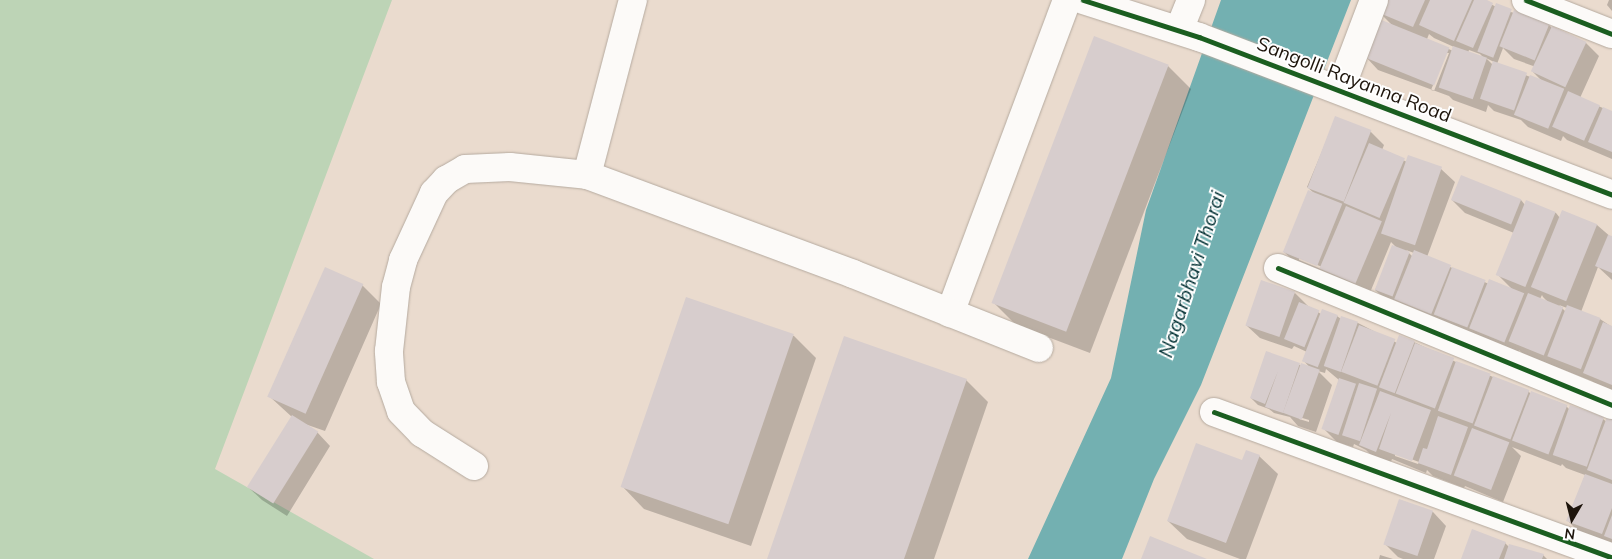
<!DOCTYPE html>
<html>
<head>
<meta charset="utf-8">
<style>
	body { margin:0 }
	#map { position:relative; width:1612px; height:559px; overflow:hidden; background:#eadbce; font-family:Mulish,sans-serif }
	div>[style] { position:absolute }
	.green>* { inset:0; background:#bdd4b6 }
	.water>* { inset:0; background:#73b0b1 }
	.shadow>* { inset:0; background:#0003 }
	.building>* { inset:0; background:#d7cdcd; transform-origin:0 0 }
	.roads { filter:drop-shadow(0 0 1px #b5aa9f) drop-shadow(0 0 1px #b5aa9f) }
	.minor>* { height:28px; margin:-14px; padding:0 14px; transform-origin:14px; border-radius:14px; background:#fcfaf8 }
	.cycleway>* { height:5px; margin:-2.5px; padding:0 2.5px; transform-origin:2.5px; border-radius:2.5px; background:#1b5e20 }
	span { translate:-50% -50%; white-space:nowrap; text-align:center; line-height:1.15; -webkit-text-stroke:4px #fff; paint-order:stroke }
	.street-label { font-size:19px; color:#1d140b }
	.water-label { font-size:20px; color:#013033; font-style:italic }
	.north { position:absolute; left:1547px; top:494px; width:50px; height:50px; -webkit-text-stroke:4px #fff; paint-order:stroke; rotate:188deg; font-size:14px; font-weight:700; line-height:20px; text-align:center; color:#1d140b }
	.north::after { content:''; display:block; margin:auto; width:18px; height:22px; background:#1d140b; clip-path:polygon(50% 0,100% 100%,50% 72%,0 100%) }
</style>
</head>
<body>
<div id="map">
	<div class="green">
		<i style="clip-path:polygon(0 0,392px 0,215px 469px,374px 559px,0 559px)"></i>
	</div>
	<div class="water">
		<i style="clip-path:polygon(1221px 0,1351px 0,1201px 385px,1154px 479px,1122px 559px,1028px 559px,1111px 378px,1146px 210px)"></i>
	</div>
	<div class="shadow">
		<i style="clip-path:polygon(evenodd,1383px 0,1484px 0,1496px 7px,1514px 13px,1514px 11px,1549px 25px,1553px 29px,1586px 43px,1599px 56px,1580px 98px,1612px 112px,1612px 159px,1567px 140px,1563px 136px,1561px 141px,1528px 127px,1521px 120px,1494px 111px,1488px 105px,1486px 112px,1453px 100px,1449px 96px,1378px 70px,1365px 56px,1392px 25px,1378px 11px,1383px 0,1429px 34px,1434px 38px,1454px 47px,1453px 51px,1427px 39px,1429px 34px,1383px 0,1503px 48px,1514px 59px,1536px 67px,1533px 72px,1543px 82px,1497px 64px,1503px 48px,1383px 0,1469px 50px,1480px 54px,1485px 59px,1468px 53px,1469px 50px,1383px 0,1446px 53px,1449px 53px,1434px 91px,1431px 90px,1446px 53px,1383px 0,1486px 58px,1494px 62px,1493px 65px,1486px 58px)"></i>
		<i style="clip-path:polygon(1609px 0,1612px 0,1612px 11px,1607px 5px)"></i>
		<i style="clip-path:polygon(1168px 66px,1191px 89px,1090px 353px,1016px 325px,994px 303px)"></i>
		<i style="clip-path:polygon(evenodd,1336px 118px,1370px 131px,1384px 145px,1382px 150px,1407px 162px,1441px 169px,1455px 182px,1427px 257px,1489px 284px,1512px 289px,1498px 275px,1514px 233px,1465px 213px,1452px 200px,1461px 177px,1521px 200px,1525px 205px,1527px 202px,1556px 213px,1560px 218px,1563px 212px,1597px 225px,1612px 238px,1612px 280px,1598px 267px,1581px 312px,1600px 319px,1612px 327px,1612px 392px,1597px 386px,1592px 381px,1523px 354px,1519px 350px,1518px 354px,1410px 312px,1399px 302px,1382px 296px,1375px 290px,1397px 248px,1391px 242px,1369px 295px,1298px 265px,1284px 252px,1315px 194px,1307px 187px,1336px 118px,1406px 250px,1414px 253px,1413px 257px,1406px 250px,1336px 118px,1299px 257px,1322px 267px,1321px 269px,1299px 260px,1299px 257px,1336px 118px,1542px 295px,1543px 297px,1549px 303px,1540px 299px,1542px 295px,1336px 118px,1559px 305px,1567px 308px,1565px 311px,1559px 305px)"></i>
		<i style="clip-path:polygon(362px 285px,381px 304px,325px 431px,302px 423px,317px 432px,330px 446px,287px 516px,262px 500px,248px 487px,292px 417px,269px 396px)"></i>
		<i style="clip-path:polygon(evenodd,1295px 293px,1308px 306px,1321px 314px,1337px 316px,1341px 319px,1341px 317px,1358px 323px,1397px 343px,1414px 342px,1456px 362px,1528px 391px,1531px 394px,1566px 406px,1570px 410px,1603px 419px,1607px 422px,1612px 420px,1612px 546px,1581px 534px,1568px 521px,1585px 475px,1566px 468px,1562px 464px,1561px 466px,1512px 447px,1521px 456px,1503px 502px,1465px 486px,1464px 488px,1433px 476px,1427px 470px,1426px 473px,1392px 459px,1390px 464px,1374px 458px,1366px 450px,1354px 444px,1353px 447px,1337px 442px,1323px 428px,1339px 380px,1326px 369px,1325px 373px,1318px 371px,1332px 385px,1316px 432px,1298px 426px,1290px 417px,1274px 413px,1269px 409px,1258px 405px,1251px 398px,1267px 353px,1311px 369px,1304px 361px,1307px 352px,1294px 346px,1292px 349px,1260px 338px,1246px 325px,1295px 293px,1299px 417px,1309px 420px,1309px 422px,1299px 419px,1299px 417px,1295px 293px,1395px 453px,1419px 462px,1418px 464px,1395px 456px,1395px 453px)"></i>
		<i style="clip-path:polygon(687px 299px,794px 336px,816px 358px,751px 546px,644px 509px,622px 486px)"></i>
		<i style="clip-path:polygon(966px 380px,988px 402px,934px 559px,768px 559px)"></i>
		<i style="clip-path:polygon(1259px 456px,1278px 474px,1246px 559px,1240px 559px,1187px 539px,1168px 521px,1243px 462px)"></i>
		<i style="clip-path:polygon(1400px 500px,1433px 512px,1446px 526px,1434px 559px,1403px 559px,1398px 557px,1385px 544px)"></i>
		<i style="clip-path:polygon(1505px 543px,1509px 547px,1543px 555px,1547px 559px,1462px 559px)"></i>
		<i style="clip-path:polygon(1380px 555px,1393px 559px,1379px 559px)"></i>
	</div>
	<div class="building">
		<i style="clip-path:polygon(1382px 0,1425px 0,1413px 27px,1377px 12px)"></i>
		<i style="clip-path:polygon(1430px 0,1472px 0,1454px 41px,1419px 25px)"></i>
		<i style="clip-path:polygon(1474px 0,1487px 0,1493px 3px,1473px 48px,1456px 41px)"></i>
		<i style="left:1496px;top:3px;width:17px;height:52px;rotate:21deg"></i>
		<i style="left:1514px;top:10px;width:38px;height:39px;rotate:22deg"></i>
		<i style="left:1379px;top:19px;width:76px;height:41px;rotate:22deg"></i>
		<i style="left:1552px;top:26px;width:38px;height:50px;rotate:25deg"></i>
		<i style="left:1094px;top:36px;width:80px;height:286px;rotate:21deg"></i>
		<i style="left:1453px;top:46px;width:36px;height:44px;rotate:19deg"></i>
		<i style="left:1493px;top:61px;width:36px;height:40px;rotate:19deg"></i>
		<i style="left:1530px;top:75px;width:37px;height:43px;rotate:22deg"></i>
		<i style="left:1568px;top:91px;width:35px;height:39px;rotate:24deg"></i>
		<i style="clip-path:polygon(1603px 107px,1612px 111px,1612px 152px,1588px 142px)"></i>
		<i style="left:1335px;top:116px;width:39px;height:77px;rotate:21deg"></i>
		<i style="left:1369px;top:143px;width:39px;height:65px;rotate:23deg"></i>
		<i style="left:1408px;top:155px;width:36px;height:83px;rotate:19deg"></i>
		<i style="left:1461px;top:175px;width:65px;height:27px;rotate:22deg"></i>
		<i style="left:1308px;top:190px;width:37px;height:67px;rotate:22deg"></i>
		<i style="left:1526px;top:200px;width:32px;height:81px;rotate:22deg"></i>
		<i style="left:1346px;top:206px;width:39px;height:68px;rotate:23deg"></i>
		<i style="left:1562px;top:210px;width:38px;height:83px;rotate:22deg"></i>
		<i style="clip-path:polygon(1608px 235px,1612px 236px,1612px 273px,1595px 266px)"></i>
		<i style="left:1392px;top:245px;width:19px;height:48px;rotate:21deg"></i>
		<i style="left:1414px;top:250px;width:40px;height:53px;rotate:22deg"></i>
		<i style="left:325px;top:267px;width:42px;height:142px;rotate:24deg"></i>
		<i style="left:1452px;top:267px;width:36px;height:51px;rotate:21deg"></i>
		<i style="left:1489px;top:279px;width:38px;height:53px;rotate:22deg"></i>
		<i style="left:1261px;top:280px;width:36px;height:48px;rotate:19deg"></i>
		<i style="left:1528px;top:293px;width:38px;height:52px;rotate:22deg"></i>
		<i style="left:686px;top:297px;width:114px;height:201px;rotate:19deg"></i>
		<i style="left:1299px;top:302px;width:22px;height:40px;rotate:22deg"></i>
		<i style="left:1567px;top:305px;width:36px;height:55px;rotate:21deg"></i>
		<i style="left:1322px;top:309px;width:17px;height:56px;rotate:21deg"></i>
		<i style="left:1341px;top:316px;width:18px;height:53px;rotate:19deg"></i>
		<i style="clip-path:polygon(1603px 322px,1612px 326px,1612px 385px,1583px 373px)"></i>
		<i style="left:1359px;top:325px;width:39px;height:50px;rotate:21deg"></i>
		<i style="left:1399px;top:335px;width:17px;height:56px;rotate:21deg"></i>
		<i style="clip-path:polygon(844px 336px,967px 379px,904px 559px,767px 559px)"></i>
		<i style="left:1415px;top:343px;width:42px;height:54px;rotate:21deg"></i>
		<i style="clip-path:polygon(1266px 351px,1300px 363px,1283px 413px,1265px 407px,1278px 371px,1265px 404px,1250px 398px)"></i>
		<i style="left:1456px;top:361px;width:37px;height:53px;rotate:20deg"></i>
		<i style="left:1301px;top:363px;width:20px;height:53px;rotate:20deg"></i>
		<i style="left:1493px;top:376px;width:39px;height:53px;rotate:21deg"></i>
		<i style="left:1339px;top:378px;width:18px;height:54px;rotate:19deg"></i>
		<i style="left:1359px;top:383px;width:19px;height:55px;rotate:18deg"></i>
		<i style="clip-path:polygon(1380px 391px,1431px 410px,1412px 461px,1379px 449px,1391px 413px,1376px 452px,1359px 445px)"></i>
		<i style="left:1531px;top:391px;width:39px;height:53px;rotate:21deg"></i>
		<i style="left:1570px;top:405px;width:36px;height:53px;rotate:19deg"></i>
		<i style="left:292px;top:415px;width:31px;height:85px;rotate:32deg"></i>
		<i style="clip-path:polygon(1438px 416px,1468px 427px,1451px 475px,1418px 463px,1423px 448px,1427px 449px)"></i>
		<i style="clip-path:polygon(1607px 417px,1612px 419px,1612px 480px,1587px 470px)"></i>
		<i style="left:1472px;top:428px;width:40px;height:51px;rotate:21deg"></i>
		<i style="clip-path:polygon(1196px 443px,1242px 460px,1246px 450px,1260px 455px,1226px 543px,1167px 521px)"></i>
		<i style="clip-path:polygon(1585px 474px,1612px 484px,1612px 508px,1602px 534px,1566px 521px)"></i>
		<i style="left:1399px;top:499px;width:36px;height:48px;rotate:19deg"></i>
		<i style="clip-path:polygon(1612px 515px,1612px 539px,1604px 536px)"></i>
		<i style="clip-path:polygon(1472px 529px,1506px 542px,1499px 559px,1461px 559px)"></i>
		<i style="clip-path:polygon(1150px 536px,1207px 559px,1141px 559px)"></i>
		<i style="clip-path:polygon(1509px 544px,1544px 554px,1542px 559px,1504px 559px)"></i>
	</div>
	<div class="roads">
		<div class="minor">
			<i style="left:1083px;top:0;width:122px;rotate:17.7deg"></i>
			<i style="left:1199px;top:37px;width:442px;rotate:20.9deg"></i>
			<i style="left:1526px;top:0;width:92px;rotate:21.6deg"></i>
			<i style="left:1179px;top:30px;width:32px;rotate:-68deg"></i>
			<i style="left:1340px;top:90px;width:96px;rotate:-69.3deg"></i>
			<i style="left:587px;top:175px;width:181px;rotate:-75.3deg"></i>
			<i style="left:1278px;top:268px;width:361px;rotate:22.3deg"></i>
			<i style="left:950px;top:313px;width:334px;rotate:-69.5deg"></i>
			<i style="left:1214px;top:412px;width:424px;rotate:20.1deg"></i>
			<i style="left:474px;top:466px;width:62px;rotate:-147.6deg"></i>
			<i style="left:422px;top:433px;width:30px;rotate:-134deg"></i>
			<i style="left:401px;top:411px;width:31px;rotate:-109deg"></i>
			<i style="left:391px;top:382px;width:31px;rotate:-94deg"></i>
			<i style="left:389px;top:351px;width:64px;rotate:-83.8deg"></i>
			<i style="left:396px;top:287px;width:28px;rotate:-75deg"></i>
			<i style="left:403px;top:260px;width:74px;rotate:-65.2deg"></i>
			<i style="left:434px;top:193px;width:18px;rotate:-47deg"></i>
			<i style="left:446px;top:180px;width:22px;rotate:-30deg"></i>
			<i style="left:465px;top:169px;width:45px;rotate:-2.5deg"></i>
			<i style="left:510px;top:167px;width:77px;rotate:5.9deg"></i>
			<i style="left:587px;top:175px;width:284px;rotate:20.4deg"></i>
			<i style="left:853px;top:274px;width:200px;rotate:21.7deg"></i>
		</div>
	</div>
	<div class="cycleway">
		<i style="left:1083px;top:0;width:122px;rotate:17.7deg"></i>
		<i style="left:1199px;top:37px;width:442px;rotate:20.9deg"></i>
		<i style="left:1526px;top:0;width:92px;rotate:21.6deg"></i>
		<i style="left:1278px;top:268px;width:361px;rotate:22.3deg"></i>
		<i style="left:1214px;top:412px;width:424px;rotate:20.1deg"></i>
	</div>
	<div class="street-label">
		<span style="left:1354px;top:80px;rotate:21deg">Sangolli Rayanna Road</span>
	</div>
	<div class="water-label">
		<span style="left:1191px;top:274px;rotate:-72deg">Nagarbhavi Thorai</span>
	</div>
	<div class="north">N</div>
</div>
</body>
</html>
